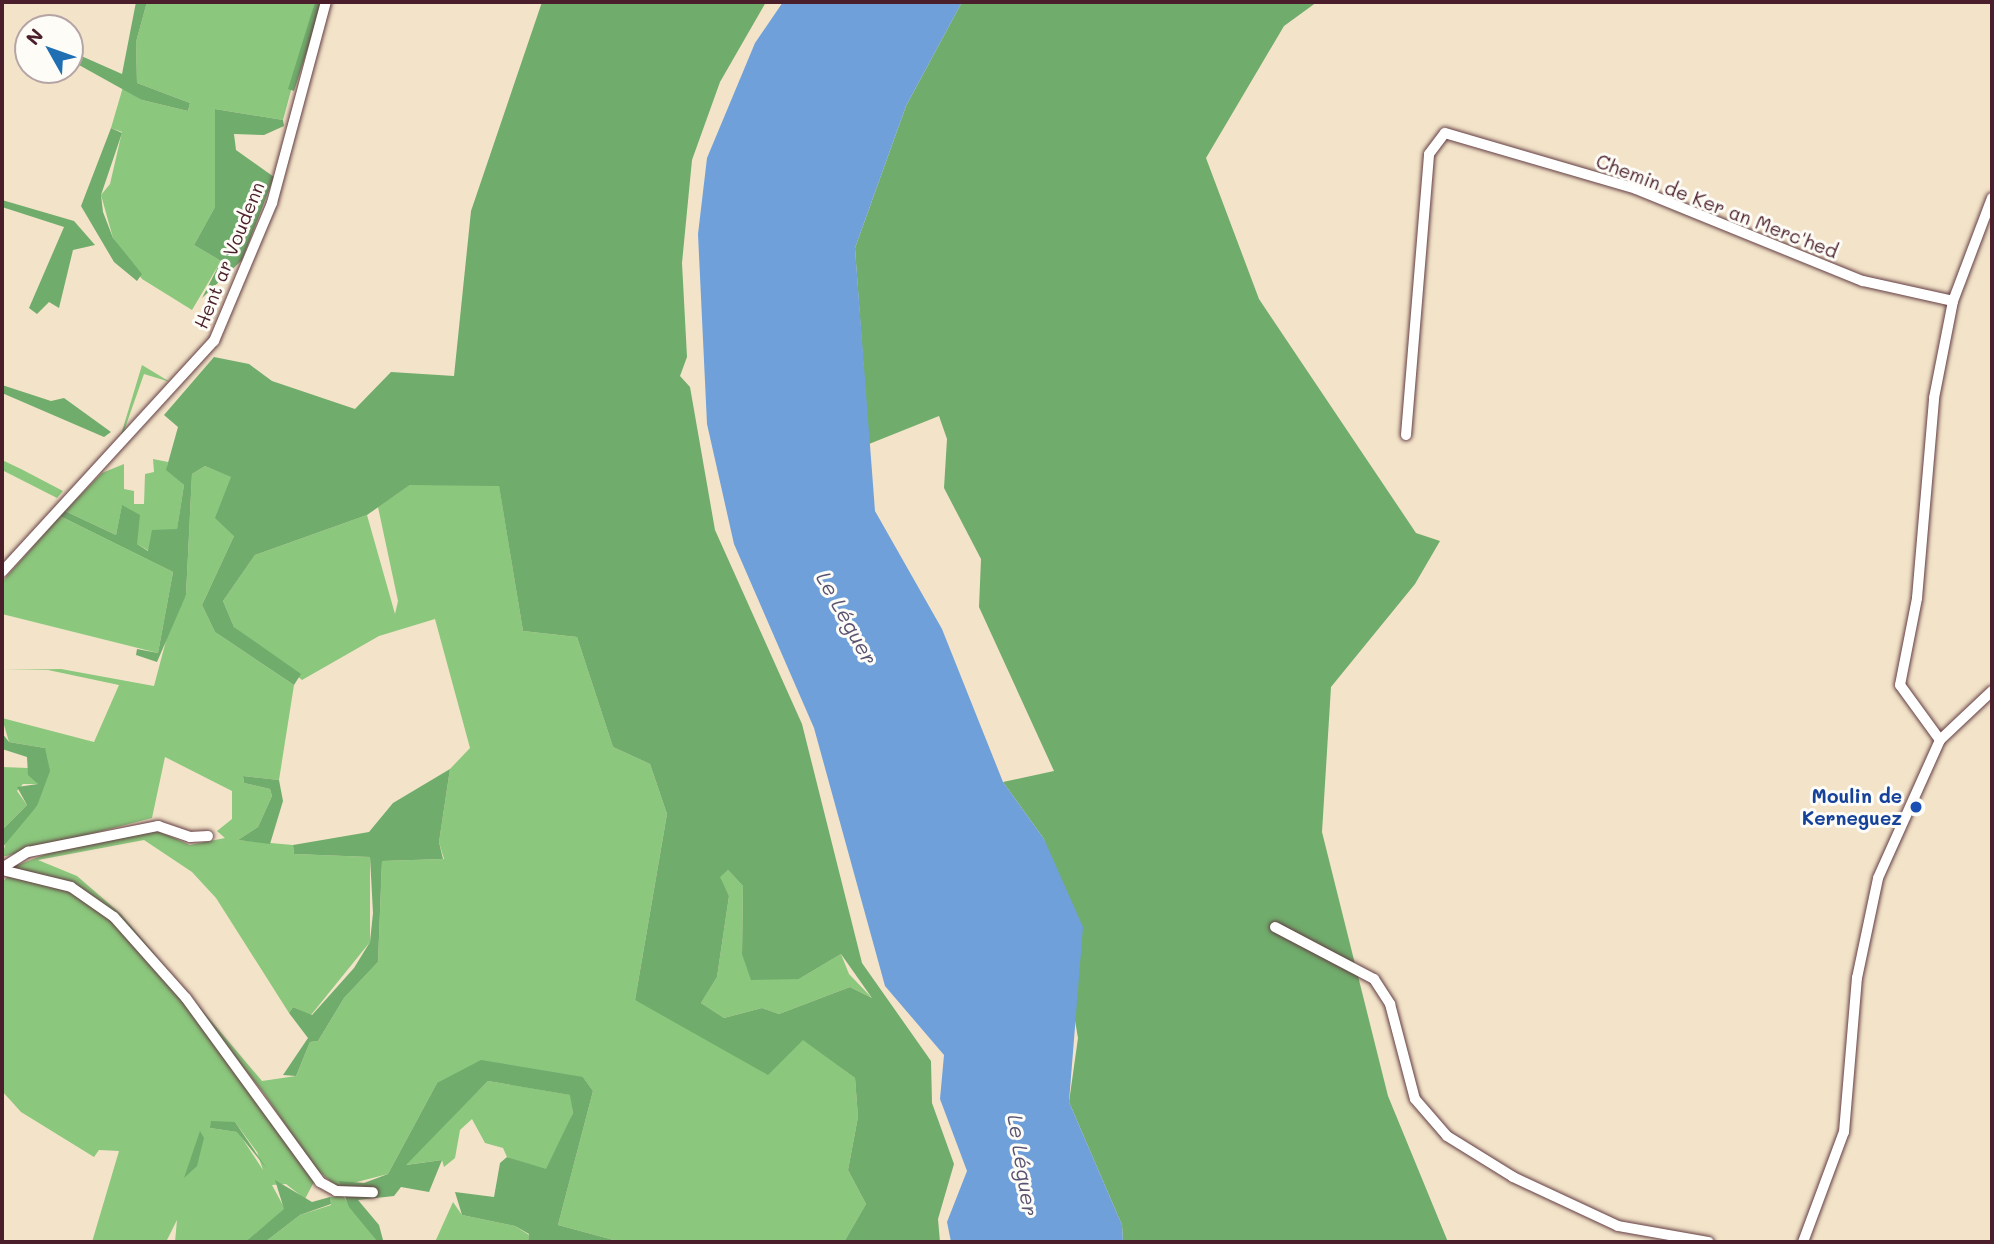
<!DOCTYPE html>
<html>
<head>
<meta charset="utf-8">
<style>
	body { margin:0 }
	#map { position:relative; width:1994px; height:1244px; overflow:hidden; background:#f3e4c9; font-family:Mali,sans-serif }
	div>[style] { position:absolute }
	.green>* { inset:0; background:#8bc77d }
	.forest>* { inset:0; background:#70ac6c }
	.water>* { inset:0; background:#6fa0d9 }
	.roads { filter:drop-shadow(0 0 2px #633d43) drop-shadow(0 0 2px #633d43) }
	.minor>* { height:10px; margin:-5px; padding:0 5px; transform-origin:5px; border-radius:5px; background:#fff }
	.dots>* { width:19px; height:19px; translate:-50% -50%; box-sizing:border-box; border:4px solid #fdfcf7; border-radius:50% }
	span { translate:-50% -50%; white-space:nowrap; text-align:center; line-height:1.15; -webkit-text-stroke:6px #fdfcf7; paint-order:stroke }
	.street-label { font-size:19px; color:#4a1f2b }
	.transit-label { font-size:19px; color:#164399; font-weight:700 }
	.right { translate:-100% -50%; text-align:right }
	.water-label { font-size:21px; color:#595371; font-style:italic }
	.frame { position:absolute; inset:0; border:4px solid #4a1f2b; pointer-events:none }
	.north { position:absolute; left:14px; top:14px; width:70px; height:70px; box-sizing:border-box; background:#fdfcf7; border:2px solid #b5a4a5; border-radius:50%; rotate:310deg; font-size:19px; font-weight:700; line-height:28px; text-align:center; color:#4a1f2b }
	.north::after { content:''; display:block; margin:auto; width:24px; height:32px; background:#1f6fb2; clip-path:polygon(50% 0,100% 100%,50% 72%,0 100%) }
</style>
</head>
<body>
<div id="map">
	<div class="green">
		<i style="clip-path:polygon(147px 2px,315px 2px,283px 120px,215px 109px,215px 207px,194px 245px,221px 261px,192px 310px,142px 279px,113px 238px,101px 195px,110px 184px,122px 132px,111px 128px,123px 87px,142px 100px,188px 111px,190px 103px,137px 83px,136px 42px)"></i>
		<i style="clip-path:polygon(142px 365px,170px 382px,144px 374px,124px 431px,161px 393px,120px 438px)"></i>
		<i style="clip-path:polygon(153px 459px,168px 462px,167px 470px,184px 485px,177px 530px,149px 551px,137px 544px,122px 506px,116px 535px,65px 511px,102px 473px,124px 464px,124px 489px,134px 491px,134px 504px,144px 504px,145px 474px,154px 472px)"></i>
		<i style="clip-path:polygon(2px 460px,21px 469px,63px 491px,57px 498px,2px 470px)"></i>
		<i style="clip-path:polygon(205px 466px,232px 477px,234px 536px,202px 605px,215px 632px,294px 685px,279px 780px,243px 776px,244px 783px,270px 789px,272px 796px,258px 827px,238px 840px,293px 845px,294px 854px,370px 857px,370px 942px,311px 1015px,293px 1007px,289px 1013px,216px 898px,192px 872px,144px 840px,38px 860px,77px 876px,121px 914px,262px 1081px,296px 1076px,310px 1042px,318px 1041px,344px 998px,378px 962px,382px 861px,444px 859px,439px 842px,450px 769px,470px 748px,435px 619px,379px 636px,302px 680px,234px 627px,223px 601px,255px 555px,367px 515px,395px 614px,398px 601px,378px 507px,410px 485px,499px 485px,523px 631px,577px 637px,613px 747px,650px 764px,667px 814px,635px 1000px,803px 1039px,855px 1078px,858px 1117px,848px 1170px,866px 1204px,844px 1242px,621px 1242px,558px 1225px,593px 1091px,583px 1077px,437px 1083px,388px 1174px,337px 1187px,314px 1167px,263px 1092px,137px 936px,77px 886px,10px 868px,62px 848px,158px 831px,190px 845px,225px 838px,217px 831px,232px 819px,232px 791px,165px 757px,152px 818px,2px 857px,8px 833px,37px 806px,45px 748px,9px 742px,2px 718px,94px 742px,119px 685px,48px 670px,2px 670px,61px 669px,154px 686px,172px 618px,186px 595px,192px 474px)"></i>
		<i style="clip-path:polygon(60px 516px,173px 572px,158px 653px,2px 614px,2px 582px)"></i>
		<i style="clip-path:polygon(2px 767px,28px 768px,38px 784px,23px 784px,17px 791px,27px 805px,2px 830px)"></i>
		<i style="clip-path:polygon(728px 870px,743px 886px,742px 954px,799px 979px,841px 954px,849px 974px,872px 998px,850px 987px,779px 1014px,762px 1008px,724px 1018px,701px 1003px,717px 977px,729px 896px,719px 877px)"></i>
		<i style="clip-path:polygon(evenodd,8px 876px,64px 886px,107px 914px,165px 975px,315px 1180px,305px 1199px,286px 1184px,272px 1185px,285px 1209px,245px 1242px,175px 1242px,177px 1220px,166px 1242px,92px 1242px,119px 1151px,99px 1150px,94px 1157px,21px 1112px,2px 1091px,2px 882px,8px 876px,235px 1122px,257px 1152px,263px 1170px,238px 1132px,210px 1128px,235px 1122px)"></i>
		<i style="clip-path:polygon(488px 1081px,571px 1095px,573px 1113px,551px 1165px,546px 1170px,507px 1157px,503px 1148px,485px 1143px,472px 1119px,460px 1130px,455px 1158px,444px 1167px,442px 1160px,405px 1165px)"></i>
		<i style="clip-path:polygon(343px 1196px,378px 1242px,265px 1242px,300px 1215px,331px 1205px,330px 1197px)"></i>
		<i style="clip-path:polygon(453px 1202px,462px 1215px,515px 1226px,529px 1235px,528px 1242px,435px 1242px)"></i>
	</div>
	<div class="forest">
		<i style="clip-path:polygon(136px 2px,147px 2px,136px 42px,137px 83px,190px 103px,188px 111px,142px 100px,70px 60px,70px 51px,122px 74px)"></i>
		<i style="clip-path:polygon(315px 2px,323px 2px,294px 91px,288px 89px)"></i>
		<i style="clip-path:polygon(evenodd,542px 2px,766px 2px,720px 82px,692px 160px,682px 263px,687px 357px,680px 376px,690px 387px,715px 530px,802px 724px,862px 963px,931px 1061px,932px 1103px,954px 1164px,938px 1219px,940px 1242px,844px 1242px,866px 1204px,848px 1170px,858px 1117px,855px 1078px,803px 1040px,768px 1075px,635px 1000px,667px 814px,650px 764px,613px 747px,577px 637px,523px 631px,499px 486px,410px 485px,367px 515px,255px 555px,223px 601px,234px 627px,301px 674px,294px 685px,215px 632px,202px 605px,234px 536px,215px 518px,231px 477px,205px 466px,192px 474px,186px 595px,157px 662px,136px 655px,137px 649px,158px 653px,173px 572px,60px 516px,65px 511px,116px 535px,122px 505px,140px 515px,137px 544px,148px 551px,152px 530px,177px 529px,184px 485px,166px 470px,178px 427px,164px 415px,214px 357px,249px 364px,272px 381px,355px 409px,391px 372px,454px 376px,471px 211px,542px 2px,728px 870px,743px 886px,742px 954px,751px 980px,799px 979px,841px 954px,872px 998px,850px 987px,779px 1014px,762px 1008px,724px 1018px,701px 1003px,717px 977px,729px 896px,720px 877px,728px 870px)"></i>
		<i style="clip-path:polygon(962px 2px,1317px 2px,1284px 26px,1206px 158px,1259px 299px,1416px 533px,1440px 541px,1415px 584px,1331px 687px,1322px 832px,1388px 1096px,1448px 1242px,1123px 1242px,1122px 1225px,1069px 1102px,1078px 1038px,1044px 839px,1003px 782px,1054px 771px,979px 607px,981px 559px,944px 488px,947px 439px,939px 416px,869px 444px,855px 248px,906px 106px)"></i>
		<i style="clip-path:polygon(215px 109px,283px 120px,284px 126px,264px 135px,234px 134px,236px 150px,274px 177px,242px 260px,202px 298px,221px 261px,194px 245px,215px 207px)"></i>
		<i style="clip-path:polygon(111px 128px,122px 133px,101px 195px,103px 212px,113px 238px,142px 274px,137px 281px,114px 262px,81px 206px)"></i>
		<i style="clip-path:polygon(2px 200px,74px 221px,95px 245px,73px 250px,59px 308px,49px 302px,37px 314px,29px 308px,64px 227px,2px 207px)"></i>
		<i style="clip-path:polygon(2px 385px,51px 401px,64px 398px,111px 432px,104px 437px,2px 393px)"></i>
		<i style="clip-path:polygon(2px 733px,9px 742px,45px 748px,50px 771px,37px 806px,2px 848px,2px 830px,27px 805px,17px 787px,38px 784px,28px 775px,27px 757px,2px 749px)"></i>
		<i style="clip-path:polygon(450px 769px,439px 842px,443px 859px,382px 861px,378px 962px,344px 998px,318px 1041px,310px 1042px,296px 1076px,283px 1075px,308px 1038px,289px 1013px,293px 1007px,312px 1015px,354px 968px,370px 942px,373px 913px,370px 857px,294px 854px,293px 845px,369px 832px,393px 803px)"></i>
		<i style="clip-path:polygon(243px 776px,279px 780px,283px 801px,270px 844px,238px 840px,258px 827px,272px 796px,270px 789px,244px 783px)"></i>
		<i style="clip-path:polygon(481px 1060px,583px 1077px,593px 1091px,558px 1225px,621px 1242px,528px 1242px,529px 1234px,515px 1226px,462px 1215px,455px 1192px,494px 1197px,500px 1163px,507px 1157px,546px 1169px,573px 1113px,570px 1095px,488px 1081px,406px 1165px,442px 1160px,429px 1192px,401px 1187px,394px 1196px,358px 1200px,379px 1225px,383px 1240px,377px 1241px,349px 1207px,339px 1181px,364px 1183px,388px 1174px,437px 1083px)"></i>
		<i style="clip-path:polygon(211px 1121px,235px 1122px,267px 1169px,237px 1132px,210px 1128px)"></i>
		<i style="clip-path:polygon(200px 1131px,204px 1138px,197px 1166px,184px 1178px)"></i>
		<i style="clip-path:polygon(275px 1180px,312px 1202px,330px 1197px,331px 1204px,300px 1215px,265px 1242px,245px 1242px,284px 1209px)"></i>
	</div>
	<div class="water">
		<i style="clip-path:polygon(783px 2px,962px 2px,906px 106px,855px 248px,875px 511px,942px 629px,1003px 782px,1044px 839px,1083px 927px,1069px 1102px,1122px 1225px,1123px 1242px,951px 1242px,947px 1222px,967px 1171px,940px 1099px,944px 1055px,885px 986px,814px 728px,734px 544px,707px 424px,698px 234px,707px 158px,755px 43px)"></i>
	</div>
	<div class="roads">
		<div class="minor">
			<i style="left:1406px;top:435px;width:282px;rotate:-85.3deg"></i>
			<i style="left:1429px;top:154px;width:26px;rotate:-53deg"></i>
			<i style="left:1445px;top:133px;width:199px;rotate:16.3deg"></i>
			<i style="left:1636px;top:189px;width:245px;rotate:22.1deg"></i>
			<i style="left:1863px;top:281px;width:92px;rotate:12.5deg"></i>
			<i style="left:2px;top:572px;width:314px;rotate:-47.5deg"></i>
			<i style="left:214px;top:341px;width:150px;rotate:-67.2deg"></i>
			<i style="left:272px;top:203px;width:208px;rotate:-75deg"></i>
			<i style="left:1940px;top:740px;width:68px;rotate:-126deg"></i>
			<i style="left:1900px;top:685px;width:89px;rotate:-78.9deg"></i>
			<i style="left:1917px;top:598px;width:201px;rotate:-85.1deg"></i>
			<i style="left:1934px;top:398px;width:99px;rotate:-78.9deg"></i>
			<i style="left:1953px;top:301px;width:110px;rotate:-69.3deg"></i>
			<i style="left:2px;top:868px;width:31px;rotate:-32deg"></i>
			<i style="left:28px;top:852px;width:133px;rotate:-11.3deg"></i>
			<i style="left:158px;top:826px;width:34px;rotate:19deg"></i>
			<i style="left:190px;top:837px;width:18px;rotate:-3deg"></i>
			<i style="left:2px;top:870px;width:71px;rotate:13.8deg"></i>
			<i style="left:71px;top:887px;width:52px;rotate:34.9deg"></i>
			<i style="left:114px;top:917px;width:108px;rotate:48.4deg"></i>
			<i style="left:186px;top:998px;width:228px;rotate:53.9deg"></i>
			<i style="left:320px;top:1182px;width:18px;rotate:29deg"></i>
			<i style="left:336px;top:1191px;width:37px;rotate:2deg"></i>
			<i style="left:1275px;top:927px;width:112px;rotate:27.7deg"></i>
			<i style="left:1374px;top:979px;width:30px;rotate:57deg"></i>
			<i style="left:1390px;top:1004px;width:98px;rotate:75.3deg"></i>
			<i style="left:1415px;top:1099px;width:49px;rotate:49.1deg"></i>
			<i style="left:1447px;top:1136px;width:78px;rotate:31.8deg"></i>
			<i style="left:1513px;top:1177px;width:116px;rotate:25deg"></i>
			<i style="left:1618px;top:1226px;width:92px;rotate:10deg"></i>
			<i style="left:1803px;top:1242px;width:117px;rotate:-69.6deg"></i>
			<i style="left:1844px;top:1132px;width:155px;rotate:-85.2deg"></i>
			<i style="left:1857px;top:978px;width:102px;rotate:-78.1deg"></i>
			<i style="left:1878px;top:878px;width:151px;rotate:-65.8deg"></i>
			<i style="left:1940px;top:740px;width:71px;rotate:-43.3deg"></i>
		</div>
	</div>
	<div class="dots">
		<i style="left:1916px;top:807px;background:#1a4fb4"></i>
	</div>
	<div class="street-label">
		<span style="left:1717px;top:206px;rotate:21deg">Chemin de Ker an Merc'hed</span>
		<span style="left:229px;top:255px;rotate:-68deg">Hent ar Voudenn</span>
	</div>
	<div class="transit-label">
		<span class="right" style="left:1902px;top:807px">Moulin de<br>Kerneguez</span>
	</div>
	<div class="water-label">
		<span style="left:847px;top:618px;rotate:61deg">Le Léguer</span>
		<span style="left:1023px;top:1165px;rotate:81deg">Le Léguer</span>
	</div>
	<div class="frame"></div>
	<div class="north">N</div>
</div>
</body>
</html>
